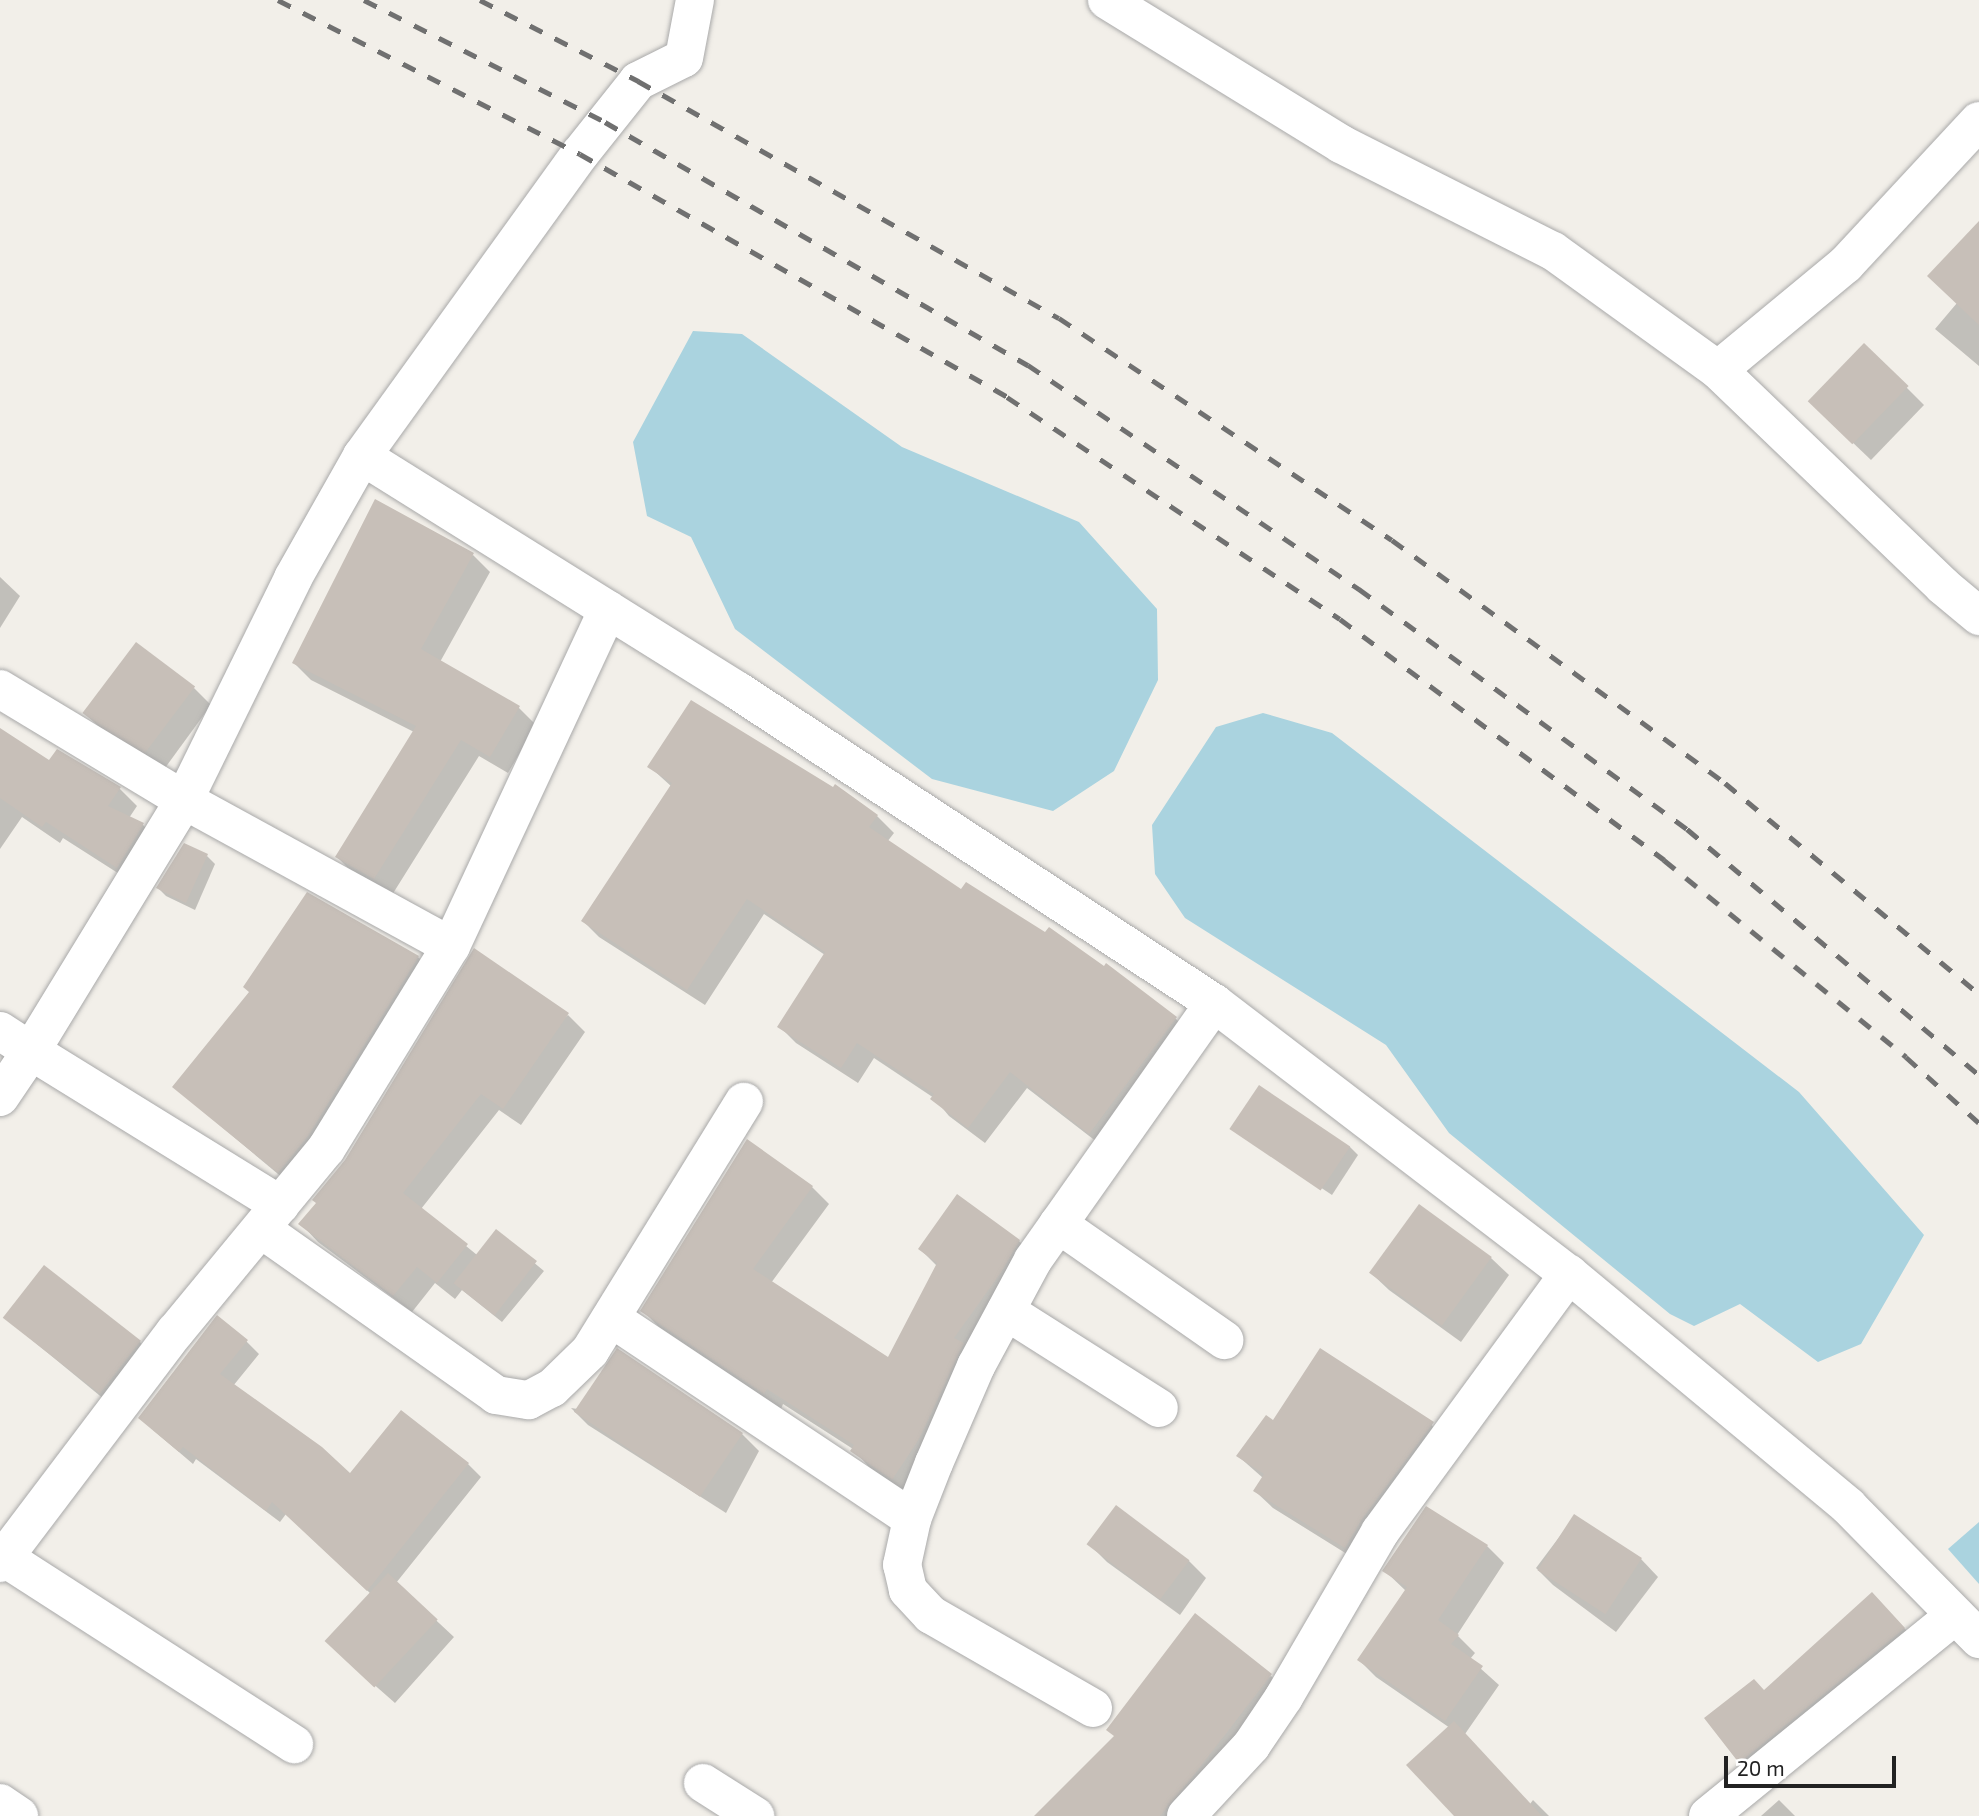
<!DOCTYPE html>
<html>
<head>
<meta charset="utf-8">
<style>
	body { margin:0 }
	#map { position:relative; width:1979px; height:1816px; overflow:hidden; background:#f2efe9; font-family:"Exo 2",sans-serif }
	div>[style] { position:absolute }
	.water>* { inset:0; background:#aad3df }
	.shadow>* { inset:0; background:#0003 }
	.building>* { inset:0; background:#c7bfb8; transform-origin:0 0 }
	.roads { filter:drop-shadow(0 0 2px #a9a9a9) drop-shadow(0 0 2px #a9a9a9) }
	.minor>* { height:38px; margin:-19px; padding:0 19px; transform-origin:19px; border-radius:19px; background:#fff }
	.rail>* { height:5px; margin-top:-2.5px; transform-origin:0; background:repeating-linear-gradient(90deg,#707070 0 14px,transparent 0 28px) }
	span { translate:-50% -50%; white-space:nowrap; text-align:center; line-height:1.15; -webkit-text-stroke:7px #fff; paint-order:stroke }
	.scale { position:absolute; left:1724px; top:1756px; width:172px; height:32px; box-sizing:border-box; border:4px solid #222; border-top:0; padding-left:9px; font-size:21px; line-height:24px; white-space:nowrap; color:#222; -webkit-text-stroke:5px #fff; paint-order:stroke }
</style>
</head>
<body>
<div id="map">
	<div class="water">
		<i style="clip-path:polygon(693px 331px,742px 334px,902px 447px,1079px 522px,1157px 609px,1158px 680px,1114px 771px,1053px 811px,932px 779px,735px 629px,691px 537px,647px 516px,633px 442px)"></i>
		<i style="clip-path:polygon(1263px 713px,1332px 733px,1799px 1092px,1924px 1235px,1861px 1344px,1818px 1362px,1740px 1304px,1694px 1326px,1670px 1314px,1449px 1133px,1386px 1045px,1185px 918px,1155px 874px,1152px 825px,1216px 727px)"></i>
		<i style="clip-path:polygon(1979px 1522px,1979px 1584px,1948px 1549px)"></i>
	</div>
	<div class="shadow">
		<i style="clip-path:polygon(1979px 231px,1979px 366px,1935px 329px,1957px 303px)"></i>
		<i style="clip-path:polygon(1864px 345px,1924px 405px,1871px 460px,1827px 418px)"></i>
		<i style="clip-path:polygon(473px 555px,490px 572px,440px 662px,518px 707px,536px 725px,508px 773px,479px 756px,392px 895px,354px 874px,337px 857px,414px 732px,311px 680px,294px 663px)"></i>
		<i style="clip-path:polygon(0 577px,20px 596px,0 628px)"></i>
		<i style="clip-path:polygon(194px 688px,211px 705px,165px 768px,103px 731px,85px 713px)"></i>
		<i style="clip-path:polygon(0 730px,49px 762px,57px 751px,120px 789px,137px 806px,129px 818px,143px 825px,160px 842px,135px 884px,63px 838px,60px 843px,22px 817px,0 849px)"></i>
		<i style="clip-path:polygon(650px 767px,833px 789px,835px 786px,877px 816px,894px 833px,887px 842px,962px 892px,1104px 969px,1107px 966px,1176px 1019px,1192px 1035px,1106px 1149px,1027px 1088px,985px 1143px,949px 1116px,934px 1098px,874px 1058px,858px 1083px,796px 1043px,779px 1026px,825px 955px,764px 914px,705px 1005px,599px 937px,583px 921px,672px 787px)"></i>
		<i style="clip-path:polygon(207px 856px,215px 864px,195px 910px,166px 896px,158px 888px)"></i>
		<i style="clip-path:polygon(418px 957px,436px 974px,296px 1189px,174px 1087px)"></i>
		<i style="clip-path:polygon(568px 1015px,585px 1032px,521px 1125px,499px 1110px,421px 1209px,477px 1255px,496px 1231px,544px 1271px,502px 1322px,462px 1290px,455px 1299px,435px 1283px,412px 1312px,318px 1242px,301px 1224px)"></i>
		<i style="clip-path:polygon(1236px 1131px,1350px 1147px,1358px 1155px,1332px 1195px)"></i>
		<i style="clip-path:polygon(747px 1141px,812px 1187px,829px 1204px,771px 1283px,889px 1360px,937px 1266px,920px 1249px,1019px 1241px,1036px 1258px,909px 1495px,869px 1467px,853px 1449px,783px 1404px,781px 1409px,659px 1327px,643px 1311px)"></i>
		<i style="clip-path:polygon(1420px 1206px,1491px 1258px,1509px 1275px,1461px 1342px,1389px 1290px,1371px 1273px)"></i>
		<i style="clip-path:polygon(4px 1317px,140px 1342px,157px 1360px,116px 1409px)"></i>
		<i style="clip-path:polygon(246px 1341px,259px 1354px,233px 1386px,350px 1476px,468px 1464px,481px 1477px,396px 1583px,454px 1637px,395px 1703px,345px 1659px,371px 1594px,286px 1514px,280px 1522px,196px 1459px,193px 1464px,153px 1430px)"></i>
		<i style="clip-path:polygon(571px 1408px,742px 1434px,759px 1451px,726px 1513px,588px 1425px)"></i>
		<i style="clip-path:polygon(1425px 1418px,1442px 1436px,1363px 1564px,1273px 1508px,1255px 1491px,1263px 1478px,1238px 1456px,1274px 1422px)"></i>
		<i style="clip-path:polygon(1575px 1516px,1641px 1559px,1658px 1577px,1616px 1632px,1553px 1585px,1536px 1568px)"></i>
		<i style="clip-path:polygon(1090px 1545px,1189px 1561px,1206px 1578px,1180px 1615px,1107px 1562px)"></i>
		<i style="clip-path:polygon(1487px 1546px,1504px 1563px,1457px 1635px,1475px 1653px,1470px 1659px,1499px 1685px,1465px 1734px,1530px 1804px,1533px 1800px,1549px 1816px,1459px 1816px,1450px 1728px,1376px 1677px,1359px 1660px,1406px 1591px,1385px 1571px)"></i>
		<i style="clip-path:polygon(1889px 1612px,1921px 1646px,1758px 1779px,1740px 1761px,1765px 1692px)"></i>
		<i style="clip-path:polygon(1271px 1676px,1288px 1693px,1192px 1816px,1049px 1816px)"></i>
		<i style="clip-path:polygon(1779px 1800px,1795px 1816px,1761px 1816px)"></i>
	</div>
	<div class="building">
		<i style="clip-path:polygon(1979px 221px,1979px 325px,1927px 276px)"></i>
		<i style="left:1864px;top:343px;width:62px;height:81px;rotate:44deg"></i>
		<i style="clip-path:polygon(375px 499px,474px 553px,421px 649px,520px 706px,490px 757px,461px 740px,374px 879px,335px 857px,416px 726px,292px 663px)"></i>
		<i style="left:136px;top:642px;width:74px;height:89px;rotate:37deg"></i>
		<i style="clip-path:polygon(691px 700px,833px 787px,835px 784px,878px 815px,869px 827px,961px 889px,966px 882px,1045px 932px,1049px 927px,1104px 966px,1106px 963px,1177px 1017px,1089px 1134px,1010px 1072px,968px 1128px,930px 1099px,934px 1094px,857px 1043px,841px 1068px,777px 1027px,825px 952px,747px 899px,687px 990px,581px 921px,672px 783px,647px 767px)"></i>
		<i style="clip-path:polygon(0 728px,49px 760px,57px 749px,121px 787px,108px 806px,144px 823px,117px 868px,46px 822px,42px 827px,0 798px)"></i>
		<i style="clip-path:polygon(184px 843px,208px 854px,186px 903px,156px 888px)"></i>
		<i style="clip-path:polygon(307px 892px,419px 956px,308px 1136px,278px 1173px,172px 1087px,249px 992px,243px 987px)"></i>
		<i style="clip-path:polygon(474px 948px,569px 1013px,503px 1109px,481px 1094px,403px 1193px,468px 1244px,437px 1283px,417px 1267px,393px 1296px,298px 1224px,316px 1203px,312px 1200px,345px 1160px)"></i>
		<i style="left:1259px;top:1085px;width:110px;height:53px;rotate:34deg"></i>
		<i style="clip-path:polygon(747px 1139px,813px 1186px,753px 1269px,888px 1357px,937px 1263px,918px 1249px,957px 1194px,1020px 1240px,1000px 1274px,954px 1338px,964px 1343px,919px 1439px,892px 1480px,850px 1451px,854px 1445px,767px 1389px,764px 1394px,640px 1311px)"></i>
		<i style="left:1419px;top:1204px;width:90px;height:85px;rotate:36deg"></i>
		<i style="left:496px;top:1229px;width:52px;height:69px;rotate:38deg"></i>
		<i style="left:44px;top:1265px;width:123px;height:67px;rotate:38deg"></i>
		<i style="clip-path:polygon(217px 1315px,248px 1340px,220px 1374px,322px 1447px,350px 1473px,401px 1410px,469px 1463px,367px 1591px,272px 1502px,266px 1511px,183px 1447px,179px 1452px,138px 1418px)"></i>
		<i style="left:617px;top:1348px;width:152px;height:77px;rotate:34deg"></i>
		<i style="clip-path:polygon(1320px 1348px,1434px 1422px,1362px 1519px,1345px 1548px,1253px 1491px,1264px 1474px,1236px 1456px,1266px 1415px,1273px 1420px)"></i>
		<i style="left:1116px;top:1505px;width:92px;height:49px;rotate:37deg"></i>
		<i style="clip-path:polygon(1426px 1506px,1488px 1545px,1438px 1620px,1459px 1635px,1451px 1644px,1483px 1666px,1445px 1721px,1357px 1660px,1407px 1587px,1382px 1571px)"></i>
		<i style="left:1574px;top:1514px;width:81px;height:67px;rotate:33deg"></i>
		<i style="left:388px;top:1573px;width:68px;height:93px;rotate:43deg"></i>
		<i style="clip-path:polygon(1872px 1592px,1905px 1628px,1739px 1763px,1704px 1718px,1754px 1679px,1764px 1690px)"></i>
		<i style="clip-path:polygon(1195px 1613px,1272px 1674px,1190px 1780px,1160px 1816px,1034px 1816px,1114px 1736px,1106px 1730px)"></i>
		<i style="clip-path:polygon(1454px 1721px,1542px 1816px,1454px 1816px,1406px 1765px)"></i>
	</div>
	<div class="roads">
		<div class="minor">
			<i style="left:1107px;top:0;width:275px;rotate:31.6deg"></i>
			<i style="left:1341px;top:144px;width:237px;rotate:26.8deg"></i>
			<i style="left:1553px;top:251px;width:203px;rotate:35.8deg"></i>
			<i style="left:1718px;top:370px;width:312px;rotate:43.8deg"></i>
			<i style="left:1943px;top:586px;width:47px;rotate:39.8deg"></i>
			<i style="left:1718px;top:370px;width:166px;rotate:-39.6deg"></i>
			<i style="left:1846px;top:264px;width:195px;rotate:-47.1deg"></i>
			<i style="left:362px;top:456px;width:372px;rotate:-54.2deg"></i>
			<i style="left:580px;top:154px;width:93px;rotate:-51.5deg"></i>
			<i style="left:638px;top:81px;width:51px;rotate:-26.6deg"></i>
			<i style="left:684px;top:58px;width:59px;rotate:-79.3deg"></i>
			<i style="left:0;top:689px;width:215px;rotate:31.1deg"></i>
			<i style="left:184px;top:800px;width:304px;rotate:28.7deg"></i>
			<i style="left:0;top:1031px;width:37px;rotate:33deg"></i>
			<i style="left:31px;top:1051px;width:294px;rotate:-58.6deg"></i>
			<i style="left:184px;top:800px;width:247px;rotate:-63.8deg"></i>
			<i style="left:293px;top:578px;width:140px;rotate:-60.5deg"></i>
			<i style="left:362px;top:456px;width:443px;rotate:32deg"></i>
			<i style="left:738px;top:691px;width:569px;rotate:33.24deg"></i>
			<i style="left:1214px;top:1003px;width:447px;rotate:37.4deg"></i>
			<i style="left:1569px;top:1274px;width:363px;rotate:39.7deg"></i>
			<i style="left:1848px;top:1506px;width:187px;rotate:45.4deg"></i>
			<i style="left:0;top:1097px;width:55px;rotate:-56deg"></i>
			<i style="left:31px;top:1051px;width:293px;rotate:31.7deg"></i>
			<i style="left:1058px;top:1224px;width:203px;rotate:34.9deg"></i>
			<i style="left:261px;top:1229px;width:288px;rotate:35.2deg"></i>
			<i style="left:496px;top:1395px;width:33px;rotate:9deg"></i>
			<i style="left:529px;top:1400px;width:26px;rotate:-28deg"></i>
			<i style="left:552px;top:1388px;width:53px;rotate:-44.2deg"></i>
			<i style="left:590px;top:1351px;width:293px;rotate:-58.3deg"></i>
			<i style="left:1006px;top:1311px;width:181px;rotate:32.4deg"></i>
			<i style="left:611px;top:1318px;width:362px;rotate:33.7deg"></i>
			<i style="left:5px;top:1558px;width:344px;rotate:32.8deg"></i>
			<i style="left:0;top:1563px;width:290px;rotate:-52.9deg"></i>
			<i style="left:175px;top:1332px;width:237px;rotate:-50.5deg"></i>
			<i style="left:326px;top:1149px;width:238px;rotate:-58.4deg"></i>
			<i style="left:451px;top:946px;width:371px;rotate:-65deg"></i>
			<i style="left:1093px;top:1708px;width:187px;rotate:-150.1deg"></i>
			<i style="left:931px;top:1615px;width:34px;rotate:-133deg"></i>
			<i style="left:908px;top:1590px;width:26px;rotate:-103deg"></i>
			<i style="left:902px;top:1565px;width:47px;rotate:-77.7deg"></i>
			<i style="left:912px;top:1519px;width:60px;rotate:-68.6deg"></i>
			<i style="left:934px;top:1463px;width:106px;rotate:-66.6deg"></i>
			<i style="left:976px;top:1366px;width:120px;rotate:-61.7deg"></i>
			<i style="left:1033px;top:1260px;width:314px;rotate:-54.8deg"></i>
			<i style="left:703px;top:1783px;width:62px;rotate:32.4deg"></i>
			<i style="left:0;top:1803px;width:23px;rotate:34deg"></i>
			<i style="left:1186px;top:1816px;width:96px;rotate:-47.1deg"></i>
			<i style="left:1251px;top:1746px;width:59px;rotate:-56deg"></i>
			<i style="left:1284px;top:1697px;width:191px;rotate:-59.8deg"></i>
			<i style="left:1380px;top:1532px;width:320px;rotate:-53.8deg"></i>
			<i style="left:1708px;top:1816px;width:318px;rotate:-39.1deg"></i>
		</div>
	</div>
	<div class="rail">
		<i style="left:278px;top:0;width:339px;rotate:27deg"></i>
		<i style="left:580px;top:154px;width:491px;rotate:29.6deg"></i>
		<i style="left:1007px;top:397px;width:400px;rotate:33.7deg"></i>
		<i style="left:1340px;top:619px;width:404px;rotate:36.6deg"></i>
		<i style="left:1664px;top:860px;width:312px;rotate:39.1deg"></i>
		<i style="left:1906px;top:1057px;width:98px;rotate:42.1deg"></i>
		<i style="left:364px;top:0;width:270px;rotate:26.8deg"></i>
		<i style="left:605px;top:122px;width:488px;rotate:29.9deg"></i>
		<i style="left:1028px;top:365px;width:400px;rotate:34.1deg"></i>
		<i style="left:1359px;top:589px;width:406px;rotate:36.2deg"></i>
		<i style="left:1687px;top:829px;width:382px;rotate:40.1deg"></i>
		<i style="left:480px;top:0;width:178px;rotate:27.1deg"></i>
		<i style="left:638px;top:81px;width:483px;rotate:29.4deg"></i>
		<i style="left:1059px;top:318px;width:400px;rotate:33.7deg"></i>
		<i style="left:1392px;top:540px;width:412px;rotate:36.1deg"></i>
		<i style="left:1725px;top:783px;width:330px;rotate:39.7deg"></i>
	</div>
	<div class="scale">20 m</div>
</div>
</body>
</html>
